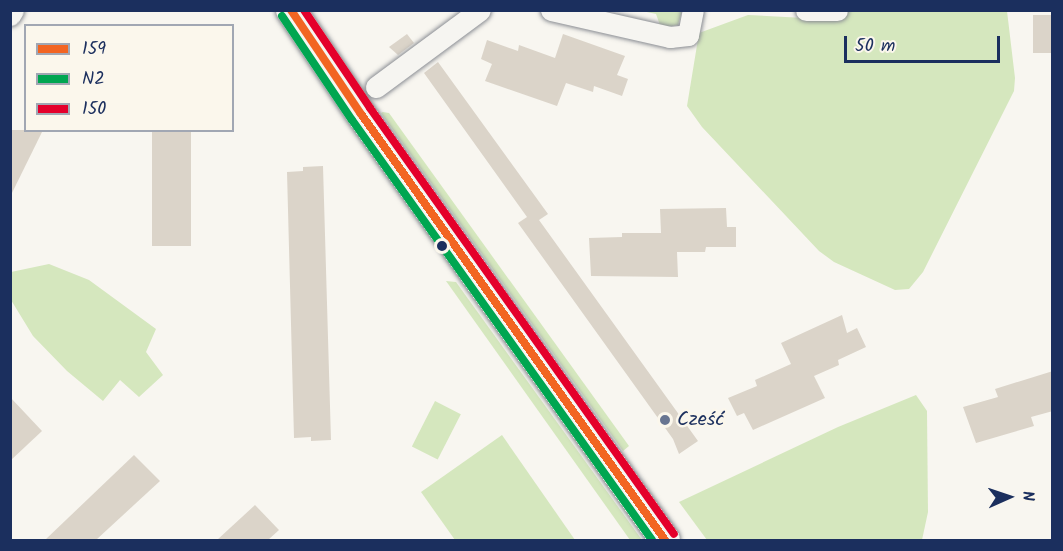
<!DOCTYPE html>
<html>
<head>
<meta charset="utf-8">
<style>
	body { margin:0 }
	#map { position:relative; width:1063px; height:551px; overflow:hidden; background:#f8f6f0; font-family:Kalam,sans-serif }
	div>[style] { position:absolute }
	.green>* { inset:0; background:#d5e7be; transform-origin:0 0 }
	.building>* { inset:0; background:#dbd4c9; transform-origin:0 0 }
	.roads { filter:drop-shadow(0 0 2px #8b8e94) drop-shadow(0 0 2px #8b8e94) }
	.street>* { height:21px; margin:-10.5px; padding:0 10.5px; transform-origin:10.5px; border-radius:10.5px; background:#f6f5f1 }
	.secondary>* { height:30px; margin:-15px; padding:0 15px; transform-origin:15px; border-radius:15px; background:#f6f5f1 }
	.bus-1>* { height:8px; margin:-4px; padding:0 4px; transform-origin:4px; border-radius:4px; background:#f26522 }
	.bus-2>* { height:8px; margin:-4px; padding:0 4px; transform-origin:4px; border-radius:4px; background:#00a651 }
	.bus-3>* { height:8px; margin:-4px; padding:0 4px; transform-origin:4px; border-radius:4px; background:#e4002b }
	.dots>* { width:16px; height:16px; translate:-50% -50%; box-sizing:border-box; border:3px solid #fbf7ec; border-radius:50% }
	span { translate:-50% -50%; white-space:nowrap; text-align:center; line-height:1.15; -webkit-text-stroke:5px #fbf7ec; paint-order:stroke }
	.poi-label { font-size:20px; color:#1b2f5e }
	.left { translate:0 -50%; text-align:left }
	.frame { position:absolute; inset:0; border:12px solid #1b2f5e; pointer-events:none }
	.legend { position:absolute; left:24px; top:24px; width:210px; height:108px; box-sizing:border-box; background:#fbf7ec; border:2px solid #a1a7b3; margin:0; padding:8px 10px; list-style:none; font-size:18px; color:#1b2f5e }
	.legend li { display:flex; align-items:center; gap:12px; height:30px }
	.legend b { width:30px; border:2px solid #a1a7b3 }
	.north { position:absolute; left:979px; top:467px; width:60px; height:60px; -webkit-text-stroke:4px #fbf7ec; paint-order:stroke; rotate:87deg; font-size:16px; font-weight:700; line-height:24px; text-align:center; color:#1b2f5e }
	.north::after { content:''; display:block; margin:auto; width:21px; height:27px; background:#1b2f5e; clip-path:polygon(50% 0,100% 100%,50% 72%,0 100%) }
	.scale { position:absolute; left:844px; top:36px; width:156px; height:27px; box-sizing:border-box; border:3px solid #1b2f5e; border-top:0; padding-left:8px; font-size:18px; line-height:21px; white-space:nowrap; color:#1b2f5e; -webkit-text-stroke:4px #fbf7ec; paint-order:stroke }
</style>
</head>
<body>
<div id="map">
	<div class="green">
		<i style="clip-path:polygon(642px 11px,682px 11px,678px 25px,661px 28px,656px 14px)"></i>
		<i style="clip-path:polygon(843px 11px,1007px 11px,1015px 78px,1014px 91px,923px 272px,909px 289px,895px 290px,834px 262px,819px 251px,702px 127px,687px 106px,699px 33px,748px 15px,842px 20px)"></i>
		<i style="clip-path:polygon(383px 112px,389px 113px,629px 446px,623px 451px,381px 113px)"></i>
		<i style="clip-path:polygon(49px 264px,89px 280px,156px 329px,146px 352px,163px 375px,139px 397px,120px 380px,103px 401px,67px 371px,33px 336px,11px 300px,11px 272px)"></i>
		<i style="clip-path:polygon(446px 281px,456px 282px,642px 540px,630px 540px)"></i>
		<i style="clip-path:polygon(916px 395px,927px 411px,928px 512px,922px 540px,707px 540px,679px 502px,838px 427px)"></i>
		<i style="left:435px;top:401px;width:29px;height:51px;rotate:27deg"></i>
		<i style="clip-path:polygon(502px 435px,575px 540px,455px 540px,421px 492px)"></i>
	</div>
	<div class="building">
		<i style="left:1033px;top:15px;width:20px;height:38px"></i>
		<i style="clip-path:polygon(407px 34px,414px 43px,398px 55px,389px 47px)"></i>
		<i style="clip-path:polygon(563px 34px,625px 56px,617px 75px,628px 79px,622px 96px,594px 86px,593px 92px,566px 83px,557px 106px,485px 81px,492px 64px,481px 59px,487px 40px,518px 51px,519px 45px,555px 58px)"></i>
		<i style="clip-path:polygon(438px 62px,548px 214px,539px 220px,698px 441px,679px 454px,673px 439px,518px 223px,527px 217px,424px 73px)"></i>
		<i style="clip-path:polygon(10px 130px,43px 130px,10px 197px)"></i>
		<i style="left:152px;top:130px;width:39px;height:116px"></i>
		<i style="clip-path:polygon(323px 166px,331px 440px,311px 441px,311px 437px,294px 438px,287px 172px,303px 171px,303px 167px)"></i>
		<i style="clip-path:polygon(726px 208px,727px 227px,736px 227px,736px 247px,706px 247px,705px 252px,677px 252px,678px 277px,591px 276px,589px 238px,622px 237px,622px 233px,661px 233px,660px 209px)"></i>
		<i style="clip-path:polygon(842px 315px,847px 333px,857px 328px,866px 347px,838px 360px,839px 365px,814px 376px,825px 398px,753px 430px,744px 413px,737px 416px,728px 398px,757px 386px,755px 380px,791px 364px,781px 343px)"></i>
		<i style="clip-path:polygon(1053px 371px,1053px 411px,1031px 417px,1034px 426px,976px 443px,963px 407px,998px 397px,995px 389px)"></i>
		<i style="clip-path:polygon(10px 397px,42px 431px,10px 461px)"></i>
		<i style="clip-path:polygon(134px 455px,160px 481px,96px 540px,45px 540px)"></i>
		<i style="clip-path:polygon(255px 505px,279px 530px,268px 540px,217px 540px)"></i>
	</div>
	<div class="roads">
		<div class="street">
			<i style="left:551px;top:10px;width:122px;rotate:12.8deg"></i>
			<i style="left:670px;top:37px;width:18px;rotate:-6deg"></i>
			<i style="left:688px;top:35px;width:25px;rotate:-79deg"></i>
			<i style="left:806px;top:10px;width:31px"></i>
			<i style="left:10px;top:15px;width:6px;rotate:-59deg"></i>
			<i style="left:376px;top:87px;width:129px;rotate:-36.5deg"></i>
		</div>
		<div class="secondary">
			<i style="left:291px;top:10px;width:125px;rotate:56.1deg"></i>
			<i style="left:361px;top:114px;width:523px;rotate:54.49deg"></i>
		</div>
	</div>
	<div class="bus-1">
		<i style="left:291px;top:10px;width:125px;rotate:56.1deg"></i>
		<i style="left:361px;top:114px;width:523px;rotate:54.49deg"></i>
	</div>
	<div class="bus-2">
		<i style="left:282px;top:16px;width:125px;rotate:56.1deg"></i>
		<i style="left:352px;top:120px;width:516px;rotate:54.46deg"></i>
	</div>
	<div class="bus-3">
		<i style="left:304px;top:10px;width:118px;rotate:56deg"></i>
		<i style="left:370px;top:108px;width:523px;rotate:54.49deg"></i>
	</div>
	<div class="dots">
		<i style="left:442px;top:246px;background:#1b2f5e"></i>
		<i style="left:665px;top:420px;background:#687591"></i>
	</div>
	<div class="poi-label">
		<span class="left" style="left:677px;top:420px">Cześć</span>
	</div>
	<div class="frame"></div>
	<ul class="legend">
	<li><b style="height:8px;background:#f26522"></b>159</li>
	<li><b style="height:8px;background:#00a651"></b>N2</li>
	<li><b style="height:8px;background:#e4002b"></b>150</li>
	</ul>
	<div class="north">N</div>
	<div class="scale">50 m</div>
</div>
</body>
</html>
